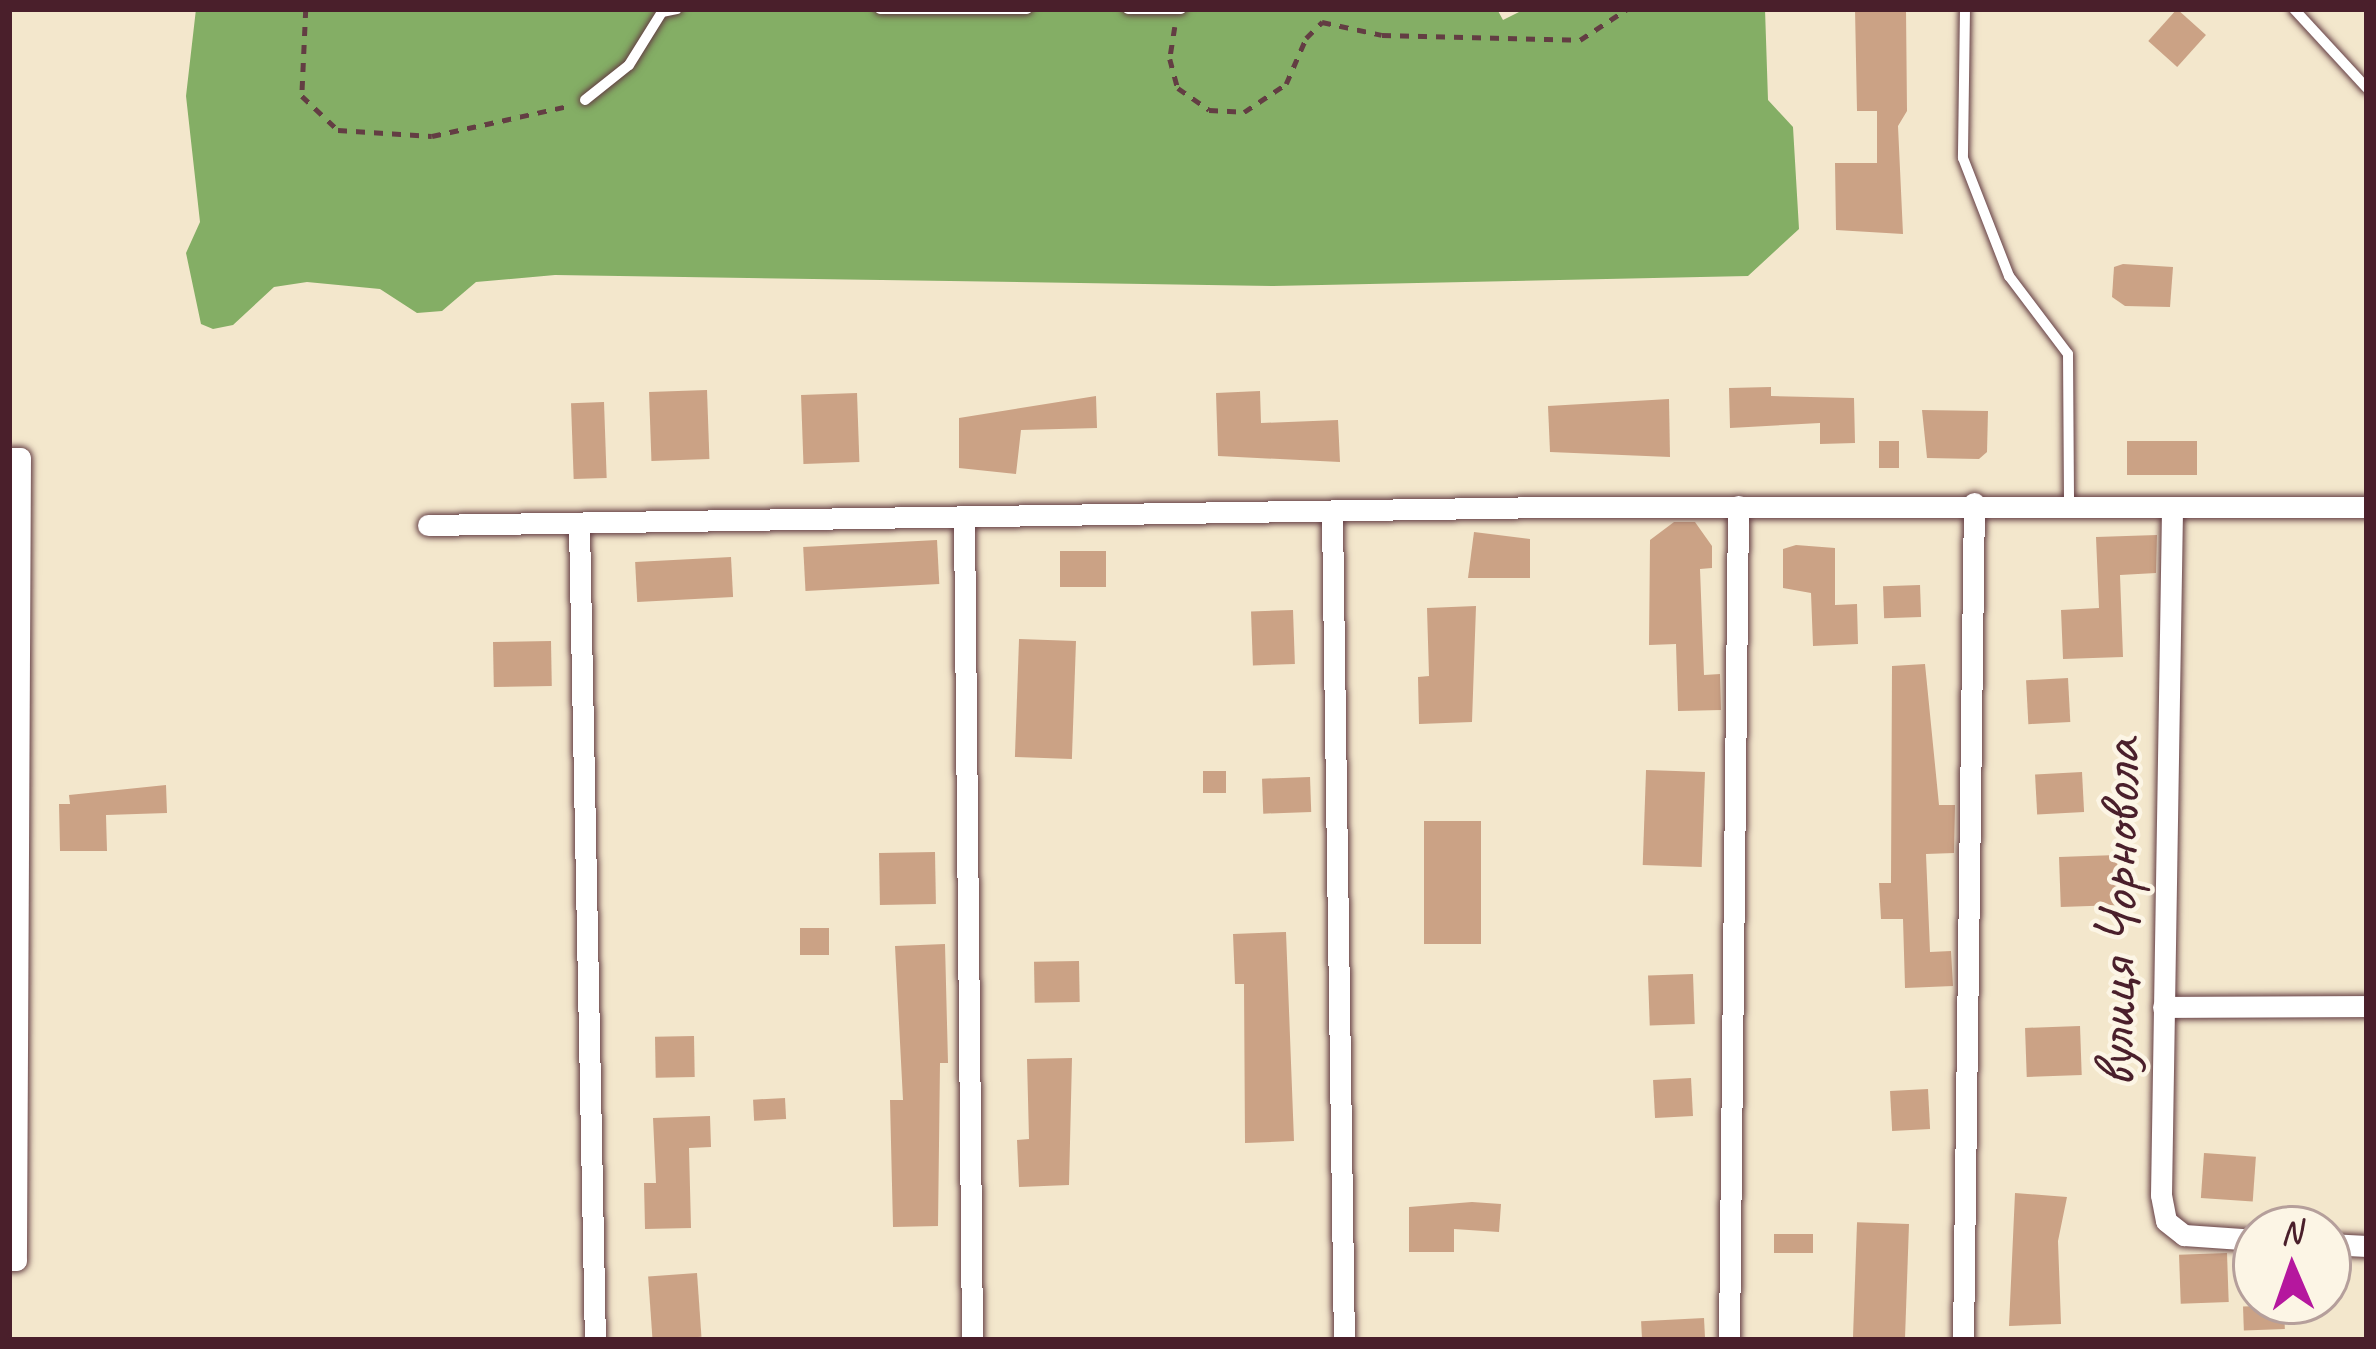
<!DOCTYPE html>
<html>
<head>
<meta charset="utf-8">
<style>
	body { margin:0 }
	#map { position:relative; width:2376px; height:1349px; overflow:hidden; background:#f3e7cc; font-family:Caveat,sans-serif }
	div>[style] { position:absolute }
	.forest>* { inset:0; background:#84ae65 }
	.building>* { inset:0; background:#cba285; transform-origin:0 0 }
	.path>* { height:4.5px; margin-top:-2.25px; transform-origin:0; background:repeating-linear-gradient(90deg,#633d43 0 9px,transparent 0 18px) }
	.roads { filter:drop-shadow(0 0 3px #633d43) drop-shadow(0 0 3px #633d43) }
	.lane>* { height:10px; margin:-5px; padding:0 5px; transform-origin:5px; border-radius:5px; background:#fff }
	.street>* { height:21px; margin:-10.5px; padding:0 10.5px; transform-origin:10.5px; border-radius:10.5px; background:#fff }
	span { translate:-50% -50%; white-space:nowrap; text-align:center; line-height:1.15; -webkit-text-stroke:9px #fcf5e5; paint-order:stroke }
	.street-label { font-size:60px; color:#4a1f2b }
	.frame { position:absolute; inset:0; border:12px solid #4a1f2b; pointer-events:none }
	.north { position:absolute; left:2232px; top:1205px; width:120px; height:120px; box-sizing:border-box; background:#fcf5e5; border:3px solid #b59f9b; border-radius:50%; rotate:358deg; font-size:33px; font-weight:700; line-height:48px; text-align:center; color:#4a1f2b }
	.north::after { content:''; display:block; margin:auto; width:42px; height:54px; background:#b5179e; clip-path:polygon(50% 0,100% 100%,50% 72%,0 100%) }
</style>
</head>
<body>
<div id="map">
	<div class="forest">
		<i style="clip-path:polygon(196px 9px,1497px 9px,1503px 20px,1525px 9px,1765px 9px,1768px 100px,1793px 127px,1799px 229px,1748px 276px,1273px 286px,555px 275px,476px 282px,442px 311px,417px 313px,380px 289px,307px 282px,274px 287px,233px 325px,213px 329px,201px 324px,186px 253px,200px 222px,186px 96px)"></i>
	</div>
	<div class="building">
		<i style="clip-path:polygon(1855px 9px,1906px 9px,1907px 111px,1898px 126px,1903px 234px,1836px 230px,1835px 163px,1877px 163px,1877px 111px,1857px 111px)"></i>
		<i style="left:2177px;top:9px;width:39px;height:43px;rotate:42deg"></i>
		<i style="clip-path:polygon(2123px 264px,2173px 267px,2170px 307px,2125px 306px,2112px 297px,2114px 267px)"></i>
		<i style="clip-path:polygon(1771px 387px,1771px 396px,1854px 398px,1855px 443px,1820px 444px,1820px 423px,1730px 428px,1729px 388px)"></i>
		<i style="left:707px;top:390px;width:69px;height:58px;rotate:88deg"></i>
		<i style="clip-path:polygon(1260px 391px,1261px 423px,1338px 420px,1340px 462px,1218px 456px,1216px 393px)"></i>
		<i style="left:857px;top:393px;width:69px;height:56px;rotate:88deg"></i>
		<i style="clip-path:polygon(1096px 396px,1097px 428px,1021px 430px,1016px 474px,959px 468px,959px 418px)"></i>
		<i style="clip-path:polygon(1669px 399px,1670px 457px,1550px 452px,1548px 406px)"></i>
		<i style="left:604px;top:402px;width:76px;height:33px;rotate:88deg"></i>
		<i style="clip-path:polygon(1922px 410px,1988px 411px,1987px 452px,1979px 459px,1927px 458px)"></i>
		<i style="left:1879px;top:441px;width:20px;height:27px"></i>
		<i style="left:2127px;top:441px;width:70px;height:34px"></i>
		<i style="clip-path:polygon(1674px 522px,1695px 522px,1712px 546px,1712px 568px,1700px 569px,1704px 675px,1720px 674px,1721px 710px,1678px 711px,1676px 644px,1649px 645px,1650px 540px)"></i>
		<i style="clip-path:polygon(1474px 532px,1530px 539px,1530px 578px,1468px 578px)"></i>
		<i style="clip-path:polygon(2157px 535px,2156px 573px,2120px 575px,2123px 657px,2063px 659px,2061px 610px,2099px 608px,2096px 537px)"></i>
		<i style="left:937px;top:540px;width:44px;height:134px;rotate:87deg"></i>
		<i style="clip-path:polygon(1796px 545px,1835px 548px,1835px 605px,1857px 604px,1858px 644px,1813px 646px,1811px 593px,1783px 588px,1783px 549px)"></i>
		<i style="left:1106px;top:551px;width:36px;height:46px;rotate:90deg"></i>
		<i style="left:731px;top:557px;width:40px;height:96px;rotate:87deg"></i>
		<i style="left:1920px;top:585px;width:32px;height:37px;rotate:88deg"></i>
		<i style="clip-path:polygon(1476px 606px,1472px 722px,1419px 724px,1418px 677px,1429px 676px,1427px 608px)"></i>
		<i style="left:1293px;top:610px;width:54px;height:42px;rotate:88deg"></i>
		<i style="left:551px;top:641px;width:45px;height:58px;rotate:89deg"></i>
		<i style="left:1076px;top:641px;width:118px;height:57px;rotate:92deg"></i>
		<i style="clip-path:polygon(1925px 664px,1939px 805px,1955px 805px,1954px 853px,1926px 854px,1930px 952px,1951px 951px,1953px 986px,1905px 988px,1903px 919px,1881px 919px,1879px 883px,1891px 883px,1892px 666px)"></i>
		<i style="left:2068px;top:678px;width:44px;height:42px;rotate:87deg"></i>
		<i style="left:1203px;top:771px;width:23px;height:22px"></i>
		<i style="left:1705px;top:772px;width:95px;height:59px;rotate:92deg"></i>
		<i style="left:2082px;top:772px;width:40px;height:47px;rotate:87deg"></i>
		<i style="left:1310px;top:777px;width:35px;height:48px;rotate:88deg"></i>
		<i style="clip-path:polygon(166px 785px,167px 813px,106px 815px,107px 851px,60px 851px,59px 804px,70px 804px,69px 795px)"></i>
		<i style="left:1481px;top:821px;width:123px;height:57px;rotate:90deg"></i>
		<i style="left:935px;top:852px;width:52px;height:56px;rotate:89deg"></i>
		<i style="left:2117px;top:855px;width:50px;height:58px;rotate:88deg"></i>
		<i style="left:800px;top:928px;width:29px;height:27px"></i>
		<i style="clip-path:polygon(1286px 932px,1294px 1141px,1245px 1143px,1244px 984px,1235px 984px,1233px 934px)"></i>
		<i style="clip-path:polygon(945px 944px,948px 1063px,940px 1063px,938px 1226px,893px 1227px,890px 1100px,903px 1100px,895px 946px)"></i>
		<i style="left:1079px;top:961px;width:41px;height:45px;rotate:89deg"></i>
		<i style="left:1693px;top:974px;width:50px;height:45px;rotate:88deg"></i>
		<i style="left:2080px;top:1026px;width:49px;height:55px;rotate:88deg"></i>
		<i style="left:694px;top:1036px;width:41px;height:39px;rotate:89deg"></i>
		<i style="clip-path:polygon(1072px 1058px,1069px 1185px,1019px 1187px,1017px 1140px,1029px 1139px,1027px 1059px)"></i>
		<i style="left:1691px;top:1078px;width:38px;height:38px;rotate:87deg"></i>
		<i style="left:1928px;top:1089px;width:40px;height:38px;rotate:87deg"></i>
		<i style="left:785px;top:1098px;width:21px;height:32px;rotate:87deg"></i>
		<i style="clip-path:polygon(710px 1116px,711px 1147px,689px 1148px,691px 1228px,645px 1229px,644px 1183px,656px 1183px,653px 1118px)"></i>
		<i style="left:2204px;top:1153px;width:52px;height:45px;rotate:4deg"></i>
		<i style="clip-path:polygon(2015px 1193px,2067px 1197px,2058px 1241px,2061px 1324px,2009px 1326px)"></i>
		<i style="clip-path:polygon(1472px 1202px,1501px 1204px,1499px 1232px,1454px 1229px,1454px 1252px,1409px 1252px,1409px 1207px)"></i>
		<i style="left:1909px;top:1224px;width:116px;height:52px;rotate:92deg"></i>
		<i style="left:1813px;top:1234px;width:19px;height:39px;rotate:90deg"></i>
		<i style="left:2227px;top:1253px;width:49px;height:48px;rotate:88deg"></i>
		<i style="left:697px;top:1273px;width:64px;height:49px;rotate:86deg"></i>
		<i style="left:2284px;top:1305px;width:24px;height:41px;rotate:88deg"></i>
		<i style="left:1704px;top:1318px;width:22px;height:63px;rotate:87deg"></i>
	</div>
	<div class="path">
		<i style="left:306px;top:9px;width:87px;rotate:92.6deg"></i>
		<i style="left:302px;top:96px;width:50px;rotate:43.4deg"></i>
		<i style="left:338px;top:130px;width:94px;rotate:3.7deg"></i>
		<i style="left:432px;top:136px;width:140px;rotate:-12.4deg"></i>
		<i style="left:1175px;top:27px;width:32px;rotate:99deg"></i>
		<i style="left:1170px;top:59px;width:30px;rotate:75deg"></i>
		<i style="left:1178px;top:88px;width:38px;rotate:35deg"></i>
		<i style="left:1209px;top:110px;width:35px;rotate:3deg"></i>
		<i style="left:1244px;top:112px;width:50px;rotate:-33.7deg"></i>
		<i style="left:1286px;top:84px;width:50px;rotate:-66.5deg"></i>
		<i style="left:1306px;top:38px;width:23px;rotate:-45deg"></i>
		<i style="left:1322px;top:22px;width:61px;rotate:12.2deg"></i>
		<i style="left:1382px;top:35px;width:198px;rotate:1.4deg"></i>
		<i style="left:1580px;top:40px;width:56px;rotate:-33.4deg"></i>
	</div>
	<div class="roads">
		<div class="lane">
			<i style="left:880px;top:9px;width:147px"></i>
			<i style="left:1128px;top:9px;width:53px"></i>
			<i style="left:1965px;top:9px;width:149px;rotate:90.8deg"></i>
			<i style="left:1963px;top:158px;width:127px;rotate:68.7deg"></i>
			<i style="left:2009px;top:276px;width:98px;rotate:52.9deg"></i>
			<i style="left:2068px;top:354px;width:152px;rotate:89.6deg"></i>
			<i style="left:2294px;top:9px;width:108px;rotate:47.3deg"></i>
			<i style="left:585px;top:100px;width:56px;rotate:-38.5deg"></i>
			<i style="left:629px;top:65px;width:62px;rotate:-58.1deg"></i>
			<i style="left:662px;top:12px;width:15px;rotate:-11deg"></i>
		</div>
		<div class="street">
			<i style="left:9px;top:458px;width:11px"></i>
			<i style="left:20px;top:458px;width:802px;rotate:90.29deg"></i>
			<i style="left:16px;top:1260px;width:7px;rotate:180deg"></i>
			<i style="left:2172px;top:510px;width:685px;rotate:90.92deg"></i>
			<i style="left:2161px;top:1195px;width:26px;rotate:79deg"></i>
			<i style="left:2166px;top:1221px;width:23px;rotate:38deg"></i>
			<i style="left:2184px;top:1235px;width:72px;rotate:4deg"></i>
			<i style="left:1332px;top:516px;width:824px;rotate:89.17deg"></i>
			<i style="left:964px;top:518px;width:822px;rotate:89.44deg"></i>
			<i style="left:428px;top:525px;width:1118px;rotate:-0.92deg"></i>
			<i style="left:1546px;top:507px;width:821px"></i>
			<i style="left:579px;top:525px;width:815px;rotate:88.88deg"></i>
			<i style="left:2163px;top:1007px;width:204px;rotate:-0.3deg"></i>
			<i style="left:2328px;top:1244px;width:39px;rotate:3deg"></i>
			<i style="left:1729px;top:1340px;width:834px;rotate:-89.38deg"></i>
			<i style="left:1963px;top:1340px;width:837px;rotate:-89.25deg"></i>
		</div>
	</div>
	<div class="street-label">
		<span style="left:2117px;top:913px;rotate:-89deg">вулиця Чорновола</span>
	</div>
	<div class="frame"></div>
	<div class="north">N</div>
</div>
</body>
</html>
